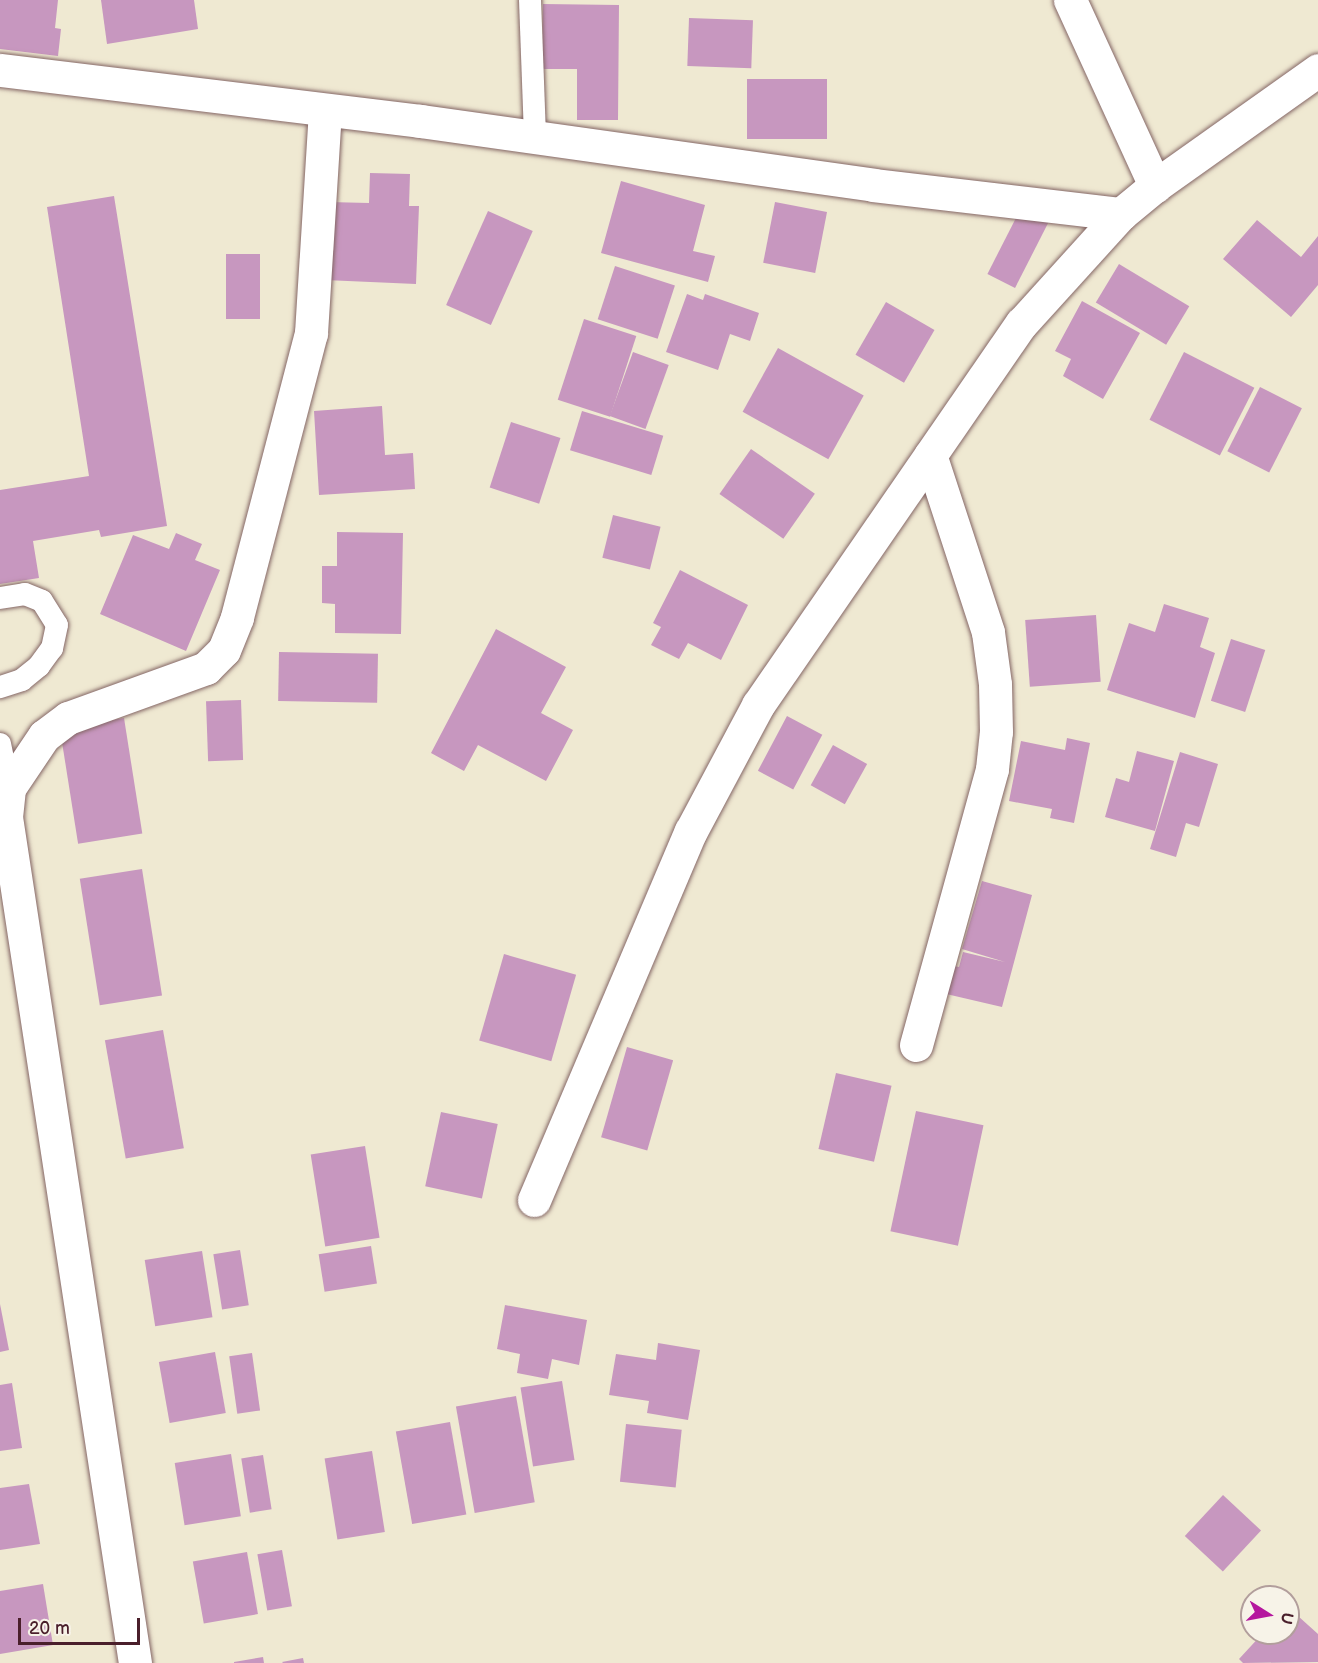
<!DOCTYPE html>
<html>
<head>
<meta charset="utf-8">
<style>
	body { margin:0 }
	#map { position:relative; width:1318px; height:1663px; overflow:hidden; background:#efe9d2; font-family:"Balsamiq Sans",sans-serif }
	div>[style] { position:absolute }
	.building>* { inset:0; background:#c797bf; transform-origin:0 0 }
	.roads { filter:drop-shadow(0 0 2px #846665) drop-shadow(0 0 2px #846665) }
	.lane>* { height:22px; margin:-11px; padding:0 11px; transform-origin:11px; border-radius:11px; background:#fff }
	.street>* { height:33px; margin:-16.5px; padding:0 16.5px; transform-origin:16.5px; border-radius:16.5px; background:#fff }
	span { translate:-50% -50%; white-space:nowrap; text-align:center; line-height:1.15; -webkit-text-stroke:5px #f7f3e8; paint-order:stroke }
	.north { position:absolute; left:1240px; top:1585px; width:60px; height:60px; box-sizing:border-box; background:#f7f3e8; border:2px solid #b29e9c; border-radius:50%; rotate:101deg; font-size:16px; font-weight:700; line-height:24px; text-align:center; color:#4a1f2b }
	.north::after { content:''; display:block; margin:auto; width:21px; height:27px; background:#b5179e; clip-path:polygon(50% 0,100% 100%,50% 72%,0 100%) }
	.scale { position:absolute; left:18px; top:1618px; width:122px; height:27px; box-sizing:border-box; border:3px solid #4a1f2b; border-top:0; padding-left:8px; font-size:18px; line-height:21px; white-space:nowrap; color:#4a1f2b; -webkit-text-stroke:4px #f7f3e8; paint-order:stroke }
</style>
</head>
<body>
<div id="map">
	<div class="building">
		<i style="clip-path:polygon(0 0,58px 0,55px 28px,61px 29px,58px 56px,0 49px)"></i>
		<i style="clip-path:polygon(101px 0,194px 0,198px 29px,107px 44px)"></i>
		<i style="clip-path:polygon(543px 4px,619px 5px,618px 120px,577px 120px,577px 69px,542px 69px)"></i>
		<i style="left:689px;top:18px;width:64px;height:48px;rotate:2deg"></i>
		<i style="left:747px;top:79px;width:80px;height:60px"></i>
		<i style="clip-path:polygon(370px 173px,410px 174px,409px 206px,419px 206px,416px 284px,325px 280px,328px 202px,369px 203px)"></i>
		<i style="clip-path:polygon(621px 181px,705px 205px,693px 251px,715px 256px,708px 282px,601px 253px)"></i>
		<i style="clip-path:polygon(114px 196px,167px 526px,101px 537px,99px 530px,33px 541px,39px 578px,0 584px,0 490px,89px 476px,47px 207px)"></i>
		<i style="left:775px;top:202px;width:53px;height:62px;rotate:11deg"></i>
		<i style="left:1021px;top:208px;width:31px;height:74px;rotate:27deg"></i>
		<i style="left:488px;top:211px;width:49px;height:103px;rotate:24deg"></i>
		<i style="clip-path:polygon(1257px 220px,1301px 257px,1318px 236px,1318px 285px,1291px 317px,1223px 259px)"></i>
		<i style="left:226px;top:254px;width:34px;height:65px"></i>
		<i style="left:1119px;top:264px;width:82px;height:45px;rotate:31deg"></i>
		<i style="left:615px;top:266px;width:63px;height:56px;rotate:18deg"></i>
		<i style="clip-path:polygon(687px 294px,703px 300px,705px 294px,759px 313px,750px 341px,730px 334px,718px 370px,666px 352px)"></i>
		<i style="clip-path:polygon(1082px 301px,1140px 333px,1103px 399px,1063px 376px,1071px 359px,1055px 351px)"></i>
		<i style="left:886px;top:302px;width:56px;height:61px;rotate:30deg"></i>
		<i style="left:584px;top:319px;width:55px;height:85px;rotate:18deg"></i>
		<i style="left:778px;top:348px;width:98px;height:73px;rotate:29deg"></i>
		<i style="left:633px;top:352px;width:38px;height:68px;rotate:20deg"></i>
		<i style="left:1184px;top:352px;width:79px;height:76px;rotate:27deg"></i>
		<i style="left:1260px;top:387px;width:47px;height:72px;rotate:27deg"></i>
		<i style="clip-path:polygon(382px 406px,385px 455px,413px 453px,415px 489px,319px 495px,314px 411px)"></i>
		<i style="left:582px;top:411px;width:85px;height:41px;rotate:17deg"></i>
		<i style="left:511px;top:422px;width:52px;height:69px;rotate:18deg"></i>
		<i style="left:751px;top:449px;width:78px;height:55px;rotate:35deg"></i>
		<i style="left:613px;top:515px;width:49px;height:44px;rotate:14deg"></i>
		<i style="clip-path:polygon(337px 532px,403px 533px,401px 634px,335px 633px,335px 604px,322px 603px,322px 566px,337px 566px)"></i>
		<i style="clip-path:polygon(176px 533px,202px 544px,195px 560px,220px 570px,186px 651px,100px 614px,133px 535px,169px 549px)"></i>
		<i style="clip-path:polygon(680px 570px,748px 605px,721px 660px,688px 643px,679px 659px,651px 645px,661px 627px,653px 623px)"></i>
		<i style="clip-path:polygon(1164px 604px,1209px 618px,1200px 647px,1215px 653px,1195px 718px,1107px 690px,1129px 623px,1155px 632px)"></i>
		<i style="left:1096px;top:615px;width:67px;height:71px;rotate:86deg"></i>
		<i style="clip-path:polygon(496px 629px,566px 667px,541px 713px,573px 730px,546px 781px,478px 745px,464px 771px,431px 753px)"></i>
		<i style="left:1231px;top:639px;width:36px;height:65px;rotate:18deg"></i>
		<i style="left:279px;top:652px;width:99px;height:49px;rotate:1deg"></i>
		<i style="left:241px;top:700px;width:60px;height:35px;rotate:88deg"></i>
		<i style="left:787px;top:716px;width:40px;height:62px;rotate:28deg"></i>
		<i style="left:124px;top:718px;width:117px;height:65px;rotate:81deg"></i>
		<i style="clip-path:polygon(1067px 738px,1090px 743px,1074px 823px,1050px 818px,1052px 809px,1009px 801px,1021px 741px,1065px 750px)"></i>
		<i style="left:833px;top:745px;width:39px;height:46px;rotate:29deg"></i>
		<i style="clip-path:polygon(1137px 751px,1174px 761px,1155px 831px,1105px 817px,1116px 778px,1129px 782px)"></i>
		<i style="clip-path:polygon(1180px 752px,1218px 764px,1199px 827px,1186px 823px,1176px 857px,1150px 849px)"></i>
		<i style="left:142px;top:869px;width:128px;height:63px;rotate:81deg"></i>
		<i style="clip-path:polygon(982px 881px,1032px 895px,1002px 1007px,942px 993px,949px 965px,959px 967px,963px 952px,1005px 962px,962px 949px)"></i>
		<i style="left:504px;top:954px;width:75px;height:90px;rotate:16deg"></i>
		<i style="left:163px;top:1030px;width:120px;height:59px;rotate:80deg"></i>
		<i style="left:627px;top:1047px;width:48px;height:94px;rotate:16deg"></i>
		<i style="left:836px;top:1073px;width:57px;height:78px;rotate:13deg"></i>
		<i style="left:916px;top:1111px;width:69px;height:123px;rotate:12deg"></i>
		<i style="left:441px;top:1112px;width:58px;height:76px;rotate:12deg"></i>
		<i style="left:365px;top:1146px;width:93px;height:55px;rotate:81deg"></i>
		<i style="left:371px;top:1246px;width:38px;height:53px;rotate:81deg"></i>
		<i style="left:240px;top:1250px;width:56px;height:27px;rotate:81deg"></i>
		<i style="left:202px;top:1251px;width:67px;height:58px;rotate:81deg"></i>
		<i style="clip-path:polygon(0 1304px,9px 1350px,0 1352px)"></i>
		<i style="clip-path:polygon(505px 1305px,587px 1320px,579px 1365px,552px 1359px,548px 1379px,517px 1373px,520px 1354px,497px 1349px)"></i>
		<i style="clip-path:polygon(658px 1343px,700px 1350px,688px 1420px,647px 1413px,649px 1401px,609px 1395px,616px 1354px,656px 1360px)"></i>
		<i style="left:215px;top:1352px;width:62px;height:57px;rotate:80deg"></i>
		<i style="left:252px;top:1353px;width:58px;height:23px;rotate:82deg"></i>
		<i style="left:562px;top:1381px;width:80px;height:42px;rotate:81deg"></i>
		<i style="clip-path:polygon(12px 1383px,22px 1448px,0 1451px,0 1385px)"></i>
		<i style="left:516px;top:1396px;width:108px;height:61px;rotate:80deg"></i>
		<i style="left:450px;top:1422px;width:94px;height:55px;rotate:80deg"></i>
		<i style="left:626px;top:1424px;width:56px;height:58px;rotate:6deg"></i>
		<i style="left:372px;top:1451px;width:82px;height:48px;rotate:81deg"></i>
		<i style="left:231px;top:1454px;width:63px;height:57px;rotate:81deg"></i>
		<i style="left:263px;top:1455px;width:55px;height:22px;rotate:81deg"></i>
		<i style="clip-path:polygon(29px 1484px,40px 1544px,0 1550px,0 1488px)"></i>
		<i style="left:1223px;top:1495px;width:52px;height:56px;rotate:43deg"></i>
		<i style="left:282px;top:1550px;width:57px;height:25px;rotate:80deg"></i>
		<i style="left:247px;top:1552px;width:63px;height:55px;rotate:80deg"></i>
		<i style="clip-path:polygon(43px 1584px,53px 1645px,0 1654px,0 1591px)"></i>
		<i style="clip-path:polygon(1288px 1607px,1318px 1634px,1318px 1662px,1243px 1663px,1239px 1659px,1263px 1633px,1288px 1633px)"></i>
		<i style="clip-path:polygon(263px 1657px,264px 1663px,234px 1663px,234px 1662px)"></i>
		<i style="clip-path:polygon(303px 1658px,304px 1663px,283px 1663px,282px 1662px)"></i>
	</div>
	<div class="roads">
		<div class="lane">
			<i style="left:530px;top:0;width:137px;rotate:87.9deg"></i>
			<i style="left:0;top:598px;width:25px;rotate:-9deg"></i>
			<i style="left:25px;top:594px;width:18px;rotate:22deg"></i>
			<i style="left:42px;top:601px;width:28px;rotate:58deg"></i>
			<i style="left:57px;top:625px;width:24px;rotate:102deg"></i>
			<i style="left:52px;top:648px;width:22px;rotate:126deg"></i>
			<i style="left:39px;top:666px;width:22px;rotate:141deg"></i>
			<i style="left:22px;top:680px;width:23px;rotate:162deg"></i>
			<i style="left:0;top:744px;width:45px;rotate:78.4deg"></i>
		</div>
		<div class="street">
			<i style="left:1070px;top:0;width:205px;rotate:65.4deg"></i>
			<i style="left:0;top:70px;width:423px;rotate:6.9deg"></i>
			<i style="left:420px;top:121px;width:457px;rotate:8deg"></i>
			<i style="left:873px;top:185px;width:250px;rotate:6.7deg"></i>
			<i style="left:1121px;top:214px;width:44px;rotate:-39.5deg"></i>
			<i style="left:1155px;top:186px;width:200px;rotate:-35.4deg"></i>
			<i style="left:916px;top:1045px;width:286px;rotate:-74.6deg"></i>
			<i style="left:992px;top:769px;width:37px;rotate:-84deg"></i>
			<i style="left:996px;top:732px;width:48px;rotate:-91.2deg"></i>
			<i style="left:995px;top:684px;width:52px;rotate:-97.7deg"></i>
			<i style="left:988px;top:632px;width:186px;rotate:-108.1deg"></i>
			<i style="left:534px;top:1200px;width:401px;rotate:-67deg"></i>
			<i style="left:691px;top:831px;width:143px;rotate:-62deg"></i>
			<i style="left:758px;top:705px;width:464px;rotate:-55.4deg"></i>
			<i style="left:1022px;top:323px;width:147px;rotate:-47.8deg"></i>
			<i style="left:135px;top:1663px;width:856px;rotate:-98.67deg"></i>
			<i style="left:6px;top:817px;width:29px;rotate:-84deg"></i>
			<i style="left:9px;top:788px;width:63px;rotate:-56.1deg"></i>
			<i style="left:44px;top:736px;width:30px;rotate:-37deg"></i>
			<i style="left:68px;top:718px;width:147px;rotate:-19.9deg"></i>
			<i style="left:206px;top:668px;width:25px;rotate:-45deg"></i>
			<i style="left:224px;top:650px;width:35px;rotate:-68deg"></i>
			<i style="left:237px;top:617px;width:293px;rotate:-75.4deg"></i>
			<i style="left:311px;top:333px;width:223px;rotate:-86.4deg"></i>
		</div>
	</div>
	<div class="north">U</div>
	<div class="scale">20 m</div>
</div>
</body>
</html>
